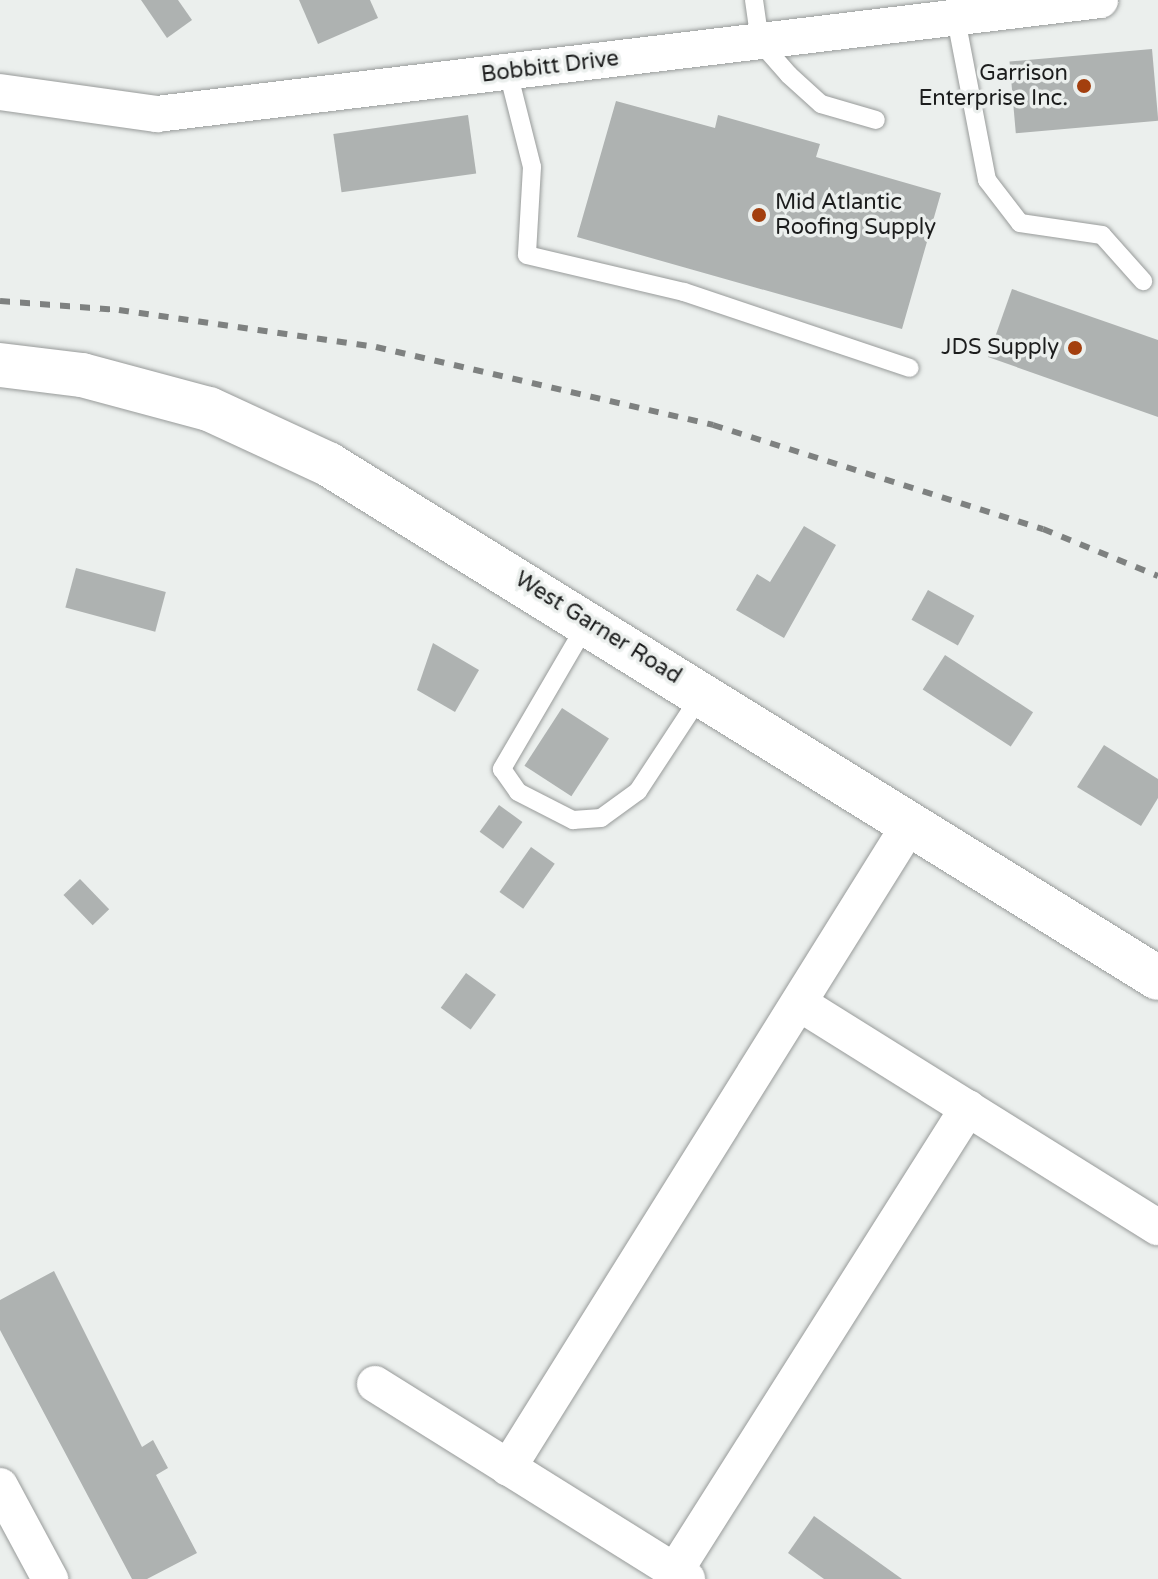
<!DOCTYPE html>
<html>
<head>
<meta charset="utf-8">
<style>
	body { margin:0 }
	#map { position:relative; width:1158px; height:1579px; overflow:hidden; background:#ebefed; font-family:"Varela Round",sans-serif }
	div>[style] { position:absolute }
	.building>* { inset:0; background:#aeb2b1; transform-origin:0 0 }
	.roads { filter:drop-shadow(0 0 2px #989b9a) drop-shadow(0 0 2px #989b9a) }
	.lane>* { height:18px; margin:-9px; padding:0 9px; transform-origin:9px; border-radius:9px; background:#fff }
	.street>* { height:36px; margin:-18px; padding:0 18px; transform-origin:18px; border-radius:18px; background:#fff }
	.secondary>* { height:44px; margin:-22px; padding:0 22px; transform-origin:22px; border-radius:22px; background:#fff }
	.rail>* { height:6px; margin-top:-3px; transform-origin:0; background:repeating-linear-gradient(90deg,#7e8180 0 10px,transparent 0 20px) }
	.dots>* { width:22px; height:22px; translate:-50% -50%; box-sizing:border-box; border:4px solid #ebefed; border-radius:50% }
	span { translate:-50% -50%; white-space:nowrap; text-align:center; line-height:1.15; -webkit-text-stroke:7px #ebefed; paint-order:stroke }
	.street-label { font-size:22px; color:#1c1d1d }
	.poi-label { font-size:22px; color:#1c1d1d }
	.right { translate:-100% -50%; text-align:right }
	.left { translate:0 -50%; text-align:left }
</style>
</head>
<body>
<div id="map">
	<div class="building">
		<i style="clip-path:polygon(141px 0,178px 0,192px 20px,167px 38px)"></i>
		<i style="clip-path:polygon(299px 0,370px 0,378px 18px,318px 44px)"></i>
		<i style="left:1152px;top:49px;width:72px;height:143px;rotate:85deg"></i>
		<i style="clip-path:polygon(616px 101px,715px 128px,718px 115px,820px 144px,816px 157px,941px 193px,902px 329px,577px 237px)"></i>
		<i style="left:468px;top:115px;width:59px;height:136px;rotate:82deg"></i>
		<i style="clip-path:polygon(1012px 289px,1158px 340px,1158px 417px,988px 357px)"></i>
		<i style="clip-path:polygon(804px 526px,836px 545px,784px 638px,736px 610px,757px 574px,770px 582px)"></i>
		<i style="left:76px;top:568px;width:93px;height:41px;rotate:15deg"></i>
		<i style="left:928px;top:590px;width:53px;height:34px;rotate:29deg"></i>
		<i style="clip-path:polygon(433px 643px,479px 670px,455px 712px,417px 690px)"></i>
		<i style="left:945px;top:655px;width:105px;height:41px;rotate:33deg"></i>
		<i style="left:562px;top:708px;width:56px;height:69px;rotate:33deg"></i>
		<i style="clip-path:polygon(1104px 745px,1158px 779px,1158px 798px,1141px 826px,1077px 787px)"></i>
		<i style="left:499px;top:805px;width:29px;height:33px;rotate:36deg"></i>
		<i style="left:531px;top:847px;width:29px;height:55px;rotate:35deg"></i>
		<i style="left:80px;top:879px;width:42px;height:23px;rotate:46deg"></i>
		<i style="left:466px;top:973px;width:37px;height:43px;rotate:36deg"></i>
		<i style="clip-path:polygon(54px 1271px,142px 1447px,153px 1440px,168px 1468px,156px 1475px,197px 1553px,147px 1579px,132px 1579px,0 1330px,0 1300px)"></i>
		<i style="clip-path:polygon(814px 1516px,902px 1579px,824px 1579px,788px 1553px)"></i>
	</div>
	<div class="roads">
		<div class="lane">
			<i style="left:754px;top:0;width:42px;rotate:81.9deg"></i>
			<i style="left:760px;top:42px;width:44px;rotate:48.7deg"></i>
			<i style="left:789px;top:75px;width:43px;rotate:42.2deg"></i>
			<i style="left:821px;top:104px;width:57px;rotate:16.2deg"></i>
			<i style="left:956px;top:19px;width:164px;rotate:79.1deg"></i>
			<i style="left:987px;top:180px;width:54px;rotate:52.5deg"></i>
			<i style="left:1020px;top:223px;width:83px;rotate:8.3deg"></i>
			<i style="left:1102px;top:235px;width:62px;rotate:48.3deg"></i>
			<i style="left:508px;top:72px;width:98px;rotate:75.8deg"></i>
			<i style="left:532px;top:167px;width:88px;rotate:93.3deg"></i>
			<i style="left:527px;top:255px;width:161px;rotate:13.3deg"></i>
			<i style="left:684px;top:292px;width:238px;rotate:18.6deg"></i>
			<i style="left:586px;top:625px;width:167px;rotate:120.3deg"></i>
			<i style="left:502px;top:769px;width:28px;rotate:55deg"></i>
			<i style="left:518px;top:792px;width:62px;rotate:27deg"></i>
			<i style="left:573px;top:820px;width:28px;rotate:-4deg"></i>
			<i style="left:601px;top:818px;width:46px;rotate:-36.1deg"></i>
			<i style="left:638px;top:791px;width:115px;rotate:-56.7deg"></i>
		</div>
		<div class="street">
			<i style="left:0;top:92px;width:159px;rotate:8deg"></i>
			<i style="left:157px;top:114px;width:950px;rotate:-6.89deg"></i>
			<i style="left:799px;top:1003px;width:423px;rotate:32deg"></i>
			<i style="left:375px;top:1384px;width:368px;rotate:32deg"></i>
			<i style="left:508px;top:1468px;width:759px;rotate:-58.03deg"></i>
			<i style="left:0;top:1486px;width:106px;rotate:61.7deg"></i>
			<i style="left:675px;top:1571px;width:548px;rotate:-57.67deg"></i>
		</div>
		<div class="secondary">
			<i style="left:0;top:365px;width:83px;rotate:7deg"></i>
			<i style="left:82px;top:375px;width:131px;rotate:15deg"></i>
			<i style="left:209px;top:409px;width:131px;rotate:24.8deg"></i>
			<i style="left:328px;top:464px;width:976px;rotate:31.77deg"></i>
		</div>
	</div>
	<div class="rail">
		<i style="left:0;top:301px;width:119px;rotate:4.3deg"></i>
		<i style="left:119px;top:310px;width:260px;rotate:8.2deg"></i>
		<i style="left:376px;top:347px;width:346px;rotate:13deg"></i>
		<i style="left:713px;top:425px;width:346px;rotate:17.5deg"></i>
		<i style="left:1043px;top:529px;width:124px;rotate:22.2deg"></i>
	</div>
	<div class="dots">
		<i style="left:1084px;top:86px;background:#a33f0e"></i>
		<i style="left:759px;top:215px;background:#a33f0e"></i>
		<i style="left:1075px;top:348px;background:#a33f0e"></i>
	</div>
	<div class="street-label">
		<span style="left:550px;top:67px;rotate:-7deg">Bobbitt Drive</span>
		<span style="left:598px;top:628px;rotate:32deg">West Garner Road</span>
	</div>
	<div class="poi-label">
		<span class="right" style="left:1068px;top:86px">Garrison<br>Enterprise Inc.</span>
		<span class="left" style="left:775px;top:215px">Mid Atlantic<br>Roofing Supply</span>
		<span class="right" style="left:1059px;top:348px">JDS Supply</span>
	</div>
</div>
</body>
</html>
